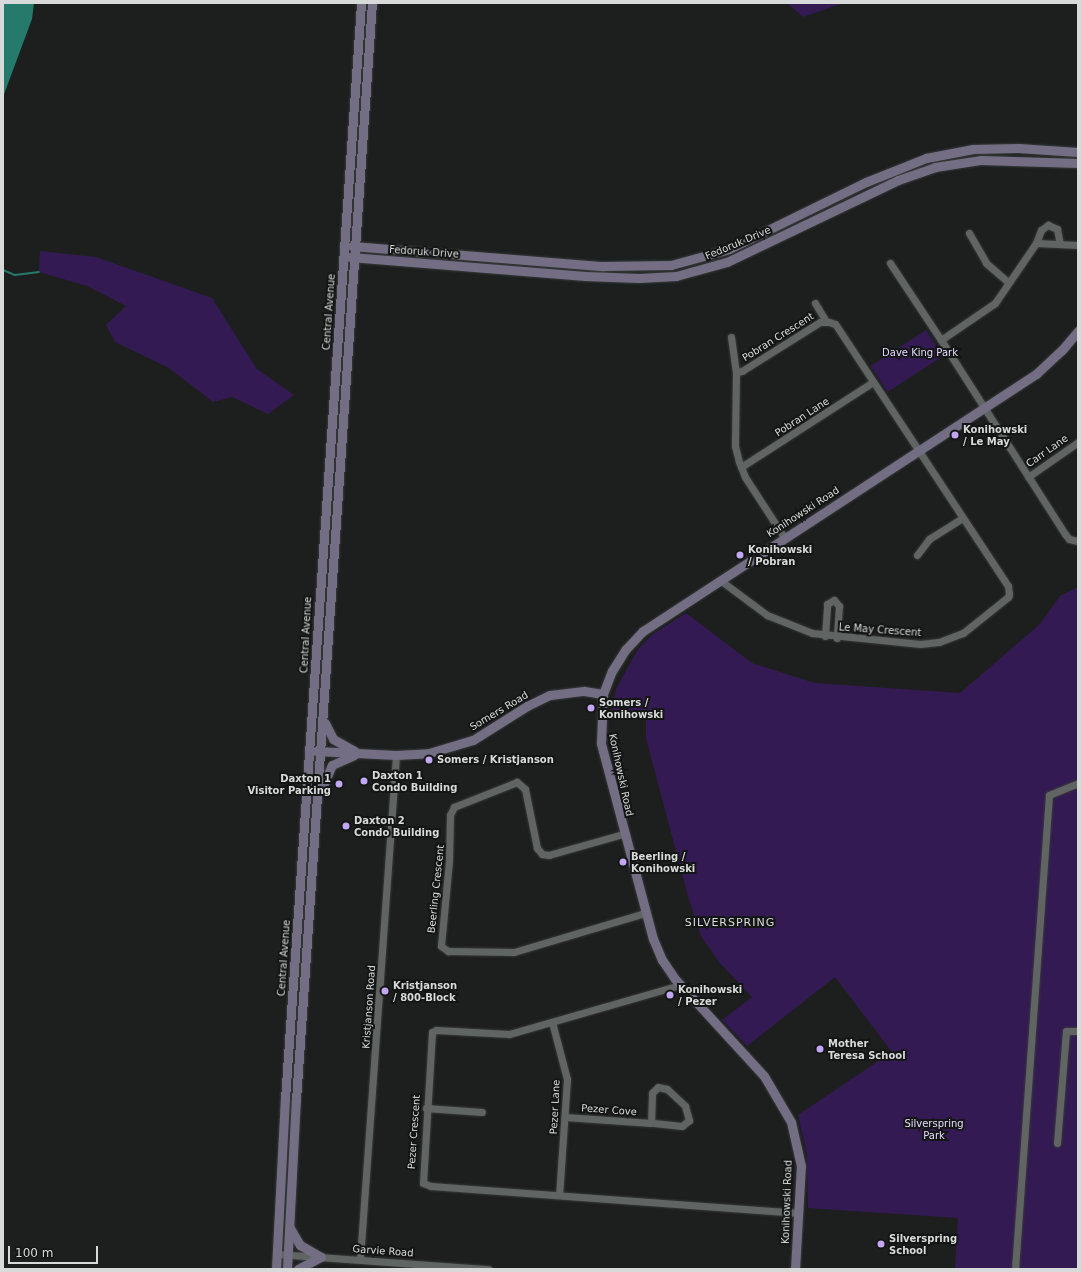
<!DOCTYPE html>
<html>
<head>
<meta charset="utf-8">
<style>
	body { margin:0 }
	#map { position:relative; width:1081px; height:1272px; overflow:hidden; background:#1c1f1e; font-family:"DejaVu Sans",sans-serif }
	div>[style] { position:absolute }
	.green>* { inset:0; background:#341a53; transform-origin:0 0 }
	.water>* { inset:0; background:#267a6b }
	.stream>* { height:2px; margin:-1px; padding:0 1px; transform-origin:1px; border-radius:1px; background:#267a6b }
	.roads { filter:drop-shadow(0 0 1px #383b3a) drop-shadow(0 0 1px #383b3a) }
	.street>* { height:7px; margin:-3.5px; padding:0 3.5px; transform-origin:3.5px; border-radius:3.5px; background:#606463 }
	.secondary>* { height:9px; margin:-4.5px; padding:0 4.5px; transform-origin:4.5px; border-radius:4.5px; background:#746e84 }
	.dots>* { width:11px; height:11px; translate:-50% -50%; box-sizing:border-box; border:2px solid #131615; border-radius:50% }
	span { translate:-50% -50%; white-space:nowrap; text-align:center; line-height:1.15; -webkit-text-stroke:4px #131615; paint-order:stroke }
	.street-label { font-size:10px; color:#d7dad9 }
	.park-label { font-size:10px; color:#e5d8fe }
	.poi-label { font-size:10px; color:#d7dad9; font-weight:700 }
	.left { translate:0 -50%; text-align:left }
	.right { translate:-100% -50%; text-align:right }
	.neighbourhood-label { font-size:11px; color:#d7dcdb; letter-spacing:1px }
	.frame { position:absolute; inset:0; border:4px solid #d7dad9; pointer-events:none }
	.scale { position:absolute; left:8px; top:1246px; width:90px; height:18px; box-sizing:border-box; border:2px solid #d7dad9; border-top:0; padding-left:5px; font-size:12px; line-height:14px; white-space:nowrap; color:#d7dad9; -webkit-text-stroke:3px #131615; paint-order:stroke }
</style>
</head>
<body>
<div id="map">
	<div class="green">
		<i style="clip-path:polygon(787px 3px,843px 3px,803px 17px)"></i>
		<i style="clip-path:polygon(40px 251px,96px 257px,212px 298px,257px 369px,294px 395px,268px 414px,232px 397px,213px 402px,169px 368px,115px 342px,106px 325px,126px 306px,87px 286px,39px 272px)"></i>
		<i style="left:926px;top:330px;width:31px;height:66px;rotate:57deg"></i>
		<i style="clip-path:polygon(1078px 587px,1078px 1269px,955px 1269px,958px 1218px,808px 1208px,807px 1156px,798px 1115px,892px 1052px,835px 977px,747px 1046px,722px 1020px,752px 997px,719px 962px,701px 936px,687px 893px,646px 738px,646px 715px,611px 715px,616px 689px,638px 649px,653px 634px,686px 613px,752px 663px,815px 683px,960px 693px,1040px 624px,1060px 596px)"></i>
	</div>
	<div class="water">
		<i style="clip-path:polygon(3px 3px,34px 3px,32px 19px,3px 97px)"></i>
	</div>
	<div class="stream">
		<i style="left:3px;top:270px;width:13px;rotate:23deg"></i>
		<i style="left:15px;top:275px;width:24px;rotate:-7deg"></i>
	</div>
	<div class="roads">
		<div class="street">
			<i style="left:969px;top:233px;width:34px;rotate:60deg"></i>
			<i style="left:986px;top:263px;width:30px;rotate:41deg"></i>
			<i style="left:1036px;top:243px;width:14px;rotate:-69deg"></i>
			<i style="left:1041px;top:230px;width:9px;rotate:-36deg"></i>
			<i style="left:1048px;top:225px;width:10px;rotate:24deg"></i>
			<i style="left:1057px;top:229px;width:15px;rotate:79deg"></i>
			<i style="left:1078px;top:245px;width:42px;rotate:-177.3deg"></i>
			<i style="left:1036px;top:243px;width:73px;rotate:124.3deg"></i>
			<i style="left:995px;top:303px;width:65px;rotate:145.6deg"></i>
			<i style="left:941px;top:340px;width:230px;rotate:57.4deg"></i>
			<i style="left:1065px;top:534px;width:6px;rotate:51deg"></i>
			<i style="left:1069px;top:539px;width:9px;rotate:13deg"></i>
			<i style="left:890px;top:263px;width:92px;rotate:56.5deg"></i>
			<i style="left:815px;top:303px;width:21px;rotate:59deg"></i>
			<i style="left:731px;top:337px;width:35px;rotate:82deg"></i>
			<i style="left:741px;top:467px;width:157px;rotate:-32.8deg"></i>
			<i style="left:1028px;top:477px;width:61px;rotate:-35deg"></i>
			<i style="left:917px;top:555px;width:20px;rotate:-53deg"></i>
			<i style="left:929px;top:539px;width:39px;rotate:-32deg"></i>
			<i style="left:720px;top:580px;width:59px;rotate:36.7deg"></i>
			<i style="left:767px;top:615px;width:48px;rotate:21.8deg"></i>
			<i style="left:812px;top:633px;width:109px;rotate:5.8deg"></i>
			<i style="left:920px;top:644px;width:19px;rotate:-6deg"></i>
			<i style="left:939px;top:642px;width:26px;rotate:-21deg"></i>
			<i style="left:963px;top:633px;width:58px;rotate:-38.7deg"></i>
			<i style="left:1008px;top:597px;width:3px;rotate:-72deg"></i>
			<i style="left:1009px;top:594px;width:8px;rotate:-97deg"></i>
			<i style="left:1008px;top:586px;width:314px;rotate:-123.4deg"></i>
			<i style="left:835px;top:324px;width:6px;rotate:-162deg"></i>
			<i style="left:829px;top:322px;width:9px;rotate:180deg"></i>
			<i style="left:820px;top:322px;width:92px;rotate:147.9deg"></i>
			<i style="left:742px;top:371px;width:6px;rotate:171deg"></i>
			<i style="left:736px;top:372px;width:74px;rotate:90.8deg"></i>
			<i style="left:735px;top:446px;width:16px;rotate:76deg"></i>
			<i style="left:739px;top:462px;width:16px;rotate:68deg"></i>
			<i style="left:745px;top:477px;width:72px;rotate:57deg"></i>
			<i style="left:825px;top:636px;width:32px;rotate:-86deg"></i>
			<i style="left:827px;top:604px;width:8px;rotate:-30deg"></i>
			<i style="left:834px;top:600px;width:8px;rotate:50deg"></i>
			<i style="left:839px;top:606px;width:32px;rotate:94deg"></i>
			<i style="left:623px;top:834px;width:77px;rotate:164.2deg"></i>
			<i style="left:549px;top:855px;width:7px;rotate:-172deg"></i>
			<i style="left:542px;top:854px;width:8px;rotate:-130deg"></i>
			<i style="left:537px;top:848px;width:60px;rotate:-101.5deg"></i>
			<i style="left:525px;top:789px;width:11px;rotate:-139deg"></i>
			<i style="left:517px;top:782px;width:68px;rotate:158.4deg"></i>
			<i style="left:454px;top:807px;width:9px;rotate:117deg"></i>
			<i style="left:450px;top:815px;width:46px;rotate:91.2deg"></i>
			<i style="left:449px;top:861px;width:85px;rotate:95.4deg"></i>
			<i style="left:441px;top:946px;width:9px;rotate:36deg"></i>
			<i style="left:448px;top:951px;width:66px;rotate:0.9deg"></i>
			<i style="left:514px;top:952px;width:137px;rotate:-16.6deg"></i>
			<i style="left:680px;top:985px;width:178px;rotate:164deg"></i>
			<i style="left:509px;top:1034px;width:73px;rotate:-176.9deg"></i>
			<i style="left:436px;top:1030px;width:4px;rotate:153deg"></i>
			<i style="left:432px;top:1032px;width:151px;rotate:93.4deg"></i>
			<i style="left:423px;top:1183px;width:9px;rotate:21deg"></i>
			<i style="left:431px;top:1186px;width:369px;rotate:4.2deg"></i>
			<i style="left:552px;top:1022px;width:59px;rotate:75.3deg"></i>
			<i style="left:567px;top:1079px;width:116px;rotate:93.9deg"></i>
			<i style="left:658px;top:1087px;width:9px;rotate:13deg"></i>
			<i style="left:667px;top:1089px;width:25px;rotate:43deg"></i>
			<i style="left:685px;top:1106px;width:15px;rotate:74deg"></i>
			<i style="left:689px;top:1120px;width:9px;rotate:139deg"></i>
			<i style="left:682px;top:1126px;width:31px;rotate:-174deg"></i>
			<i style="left:651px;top:1123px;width:30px;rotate:-88deg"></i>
			<i style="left:652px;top:1093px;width:8px;rotate:-45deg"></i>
			<i style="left:426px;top:1108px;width:56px;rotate:4.1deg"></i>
			<i style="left:565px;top:1117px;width:86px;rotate:4deg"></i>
			<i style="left:1057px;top:1143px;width:112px;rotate:-85.4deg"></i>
			<i style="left:1066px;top:1031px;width:12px"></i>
			<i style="left:277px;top:1254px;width:212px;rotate:4.1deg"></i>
			<i style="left:360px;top:1259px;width:505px;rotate:-85.91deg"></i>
			<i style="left:1015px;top:1269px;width:475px;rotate:-85.9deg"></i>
			<i style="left:1049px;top:795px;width:31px;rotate:-22deg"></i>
		</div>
		<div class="secondary">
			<i style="left:352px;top:246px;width:252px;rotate:4.6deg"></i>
			<i style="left:603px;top:266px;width:68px;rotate:-0.8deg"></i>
			<i style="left:671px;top:265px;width:60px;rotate:-15.4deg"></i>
			<i style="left:729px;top:249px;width:153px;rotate:-26.1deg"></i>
			<i style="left:866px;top:182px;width:65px;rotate:-21.8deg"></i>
			<i style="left:926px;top:158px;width:48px;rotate:-10.8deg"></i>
			<i style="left:973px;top:149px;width:45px;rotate:-1.3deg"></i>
			<i style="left:1018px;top:148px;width:60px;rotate:3.8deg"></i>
			<i style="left:350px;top:257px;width:236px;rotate:4.6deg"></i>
			<i style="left:585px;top:276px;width:54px;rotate:2.1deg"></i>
			<i style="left:639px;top:278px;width:37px;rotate:-3deg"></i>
			<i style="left:676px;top:276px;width:53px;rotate:-15.4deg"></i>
			<i style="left:727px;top:262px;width:190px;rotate:-25.6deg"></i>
			<i style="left:898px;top:180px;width:39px;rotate:-19deg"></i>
			<i style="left:935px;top:167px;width:47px;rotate:-8.7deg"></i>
			<i style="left:981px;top:160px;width:97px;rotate:1.8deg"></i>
			<i style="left:325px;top:723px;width:18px;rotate:63deg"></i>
			<i style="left:333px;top:739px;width:25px;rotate:29deg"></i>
			<i style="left:316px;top:751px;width:80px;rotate:2.9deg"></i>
			<i style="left:396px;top:755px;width:33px;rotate:-3deg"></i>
			<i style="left:429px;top:753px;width:46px;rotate:-16.5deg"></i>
			<i style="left:473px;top:740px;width:64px;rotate:-32.2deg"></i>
			<i style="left:527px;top:706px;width:25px;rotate:-26deg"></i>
			<i style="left:550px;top:695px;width:34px;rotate:-7deg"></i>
			<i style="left:584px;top:691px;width:19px;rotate:9deg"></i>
			<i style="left:323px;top:786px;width:23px;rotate:-67deg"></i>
			<i style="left:332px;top:765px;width:24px;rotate:-24deg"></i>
			<i style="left:290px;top:1228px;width:20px;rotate:60deg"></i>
			<i style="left:300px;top:1245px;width:24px;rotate:30deg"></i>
			<i style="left:276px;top:1269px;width:170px;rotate:-87deg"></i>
			<i style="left:285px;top:1099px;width:1099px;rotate:-86.03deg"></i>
			<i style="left:287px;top:1269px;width:169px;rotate:-87deg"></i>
			<i style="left:296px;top:1100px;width:1100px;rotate:-86.04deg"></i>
			<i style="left:298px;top:1269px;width:26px;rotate:-28deg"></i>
			<i style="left:795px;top:1269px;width:103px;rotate:-86.7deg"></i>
			<i style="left:801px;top:1166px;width:45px;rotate:-102.8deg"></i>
			<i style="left:791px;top:1122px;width:53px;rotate:-120.4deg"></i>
			<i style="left:764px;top:1076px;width:132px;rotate:-132.5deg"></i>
			<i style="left:675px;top:979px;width:23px;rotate:-124deg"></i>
			<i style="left:662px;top:960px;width:23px;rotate:-113deg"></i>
			<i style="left:653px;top:939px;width:203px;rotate:-104.9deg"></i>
			<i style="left:601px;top:743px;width:49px;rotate:-87.7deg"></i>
			<i style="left:603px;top:694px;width:25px;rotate:-69deg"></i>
			<i style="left:612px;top:671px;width:26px;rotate:-58deg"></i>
			<i style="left:626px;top:649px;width:25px;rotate:-47deg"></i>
			<i style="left:643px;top:631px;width:470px;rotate:-33.2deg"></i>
			<i style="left:1036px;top:374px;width:35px;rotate:-43deg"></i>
			<i style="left:1062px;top:350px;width:25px;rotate:-50deg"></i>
		</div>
	</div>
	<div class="dots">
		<i style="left:955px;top:435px;background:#c3a7f2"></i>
		<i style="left:740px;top:555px;background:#c3a7f2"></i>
		<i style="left:591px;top:708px;background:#c3a7f2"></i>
		<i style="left:429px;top:760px;background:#c3a7f2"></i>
		<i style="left:364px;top:781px;background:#c3a7f2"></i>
		<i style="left:339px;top:784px;background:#c3a7f2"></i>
		<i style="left:346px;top:826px;background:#c3a7f2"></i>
		<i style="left:623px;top:862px;background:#c3a7f2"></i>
		<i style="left:385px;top:991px;background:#c3a7f2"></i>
		<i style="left:670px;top:995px;background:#c3a7f2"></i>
		<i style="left:820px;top:1049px;background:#c3a7f2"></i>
		<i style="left:881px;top:1244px;background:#c3a7f2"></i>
	</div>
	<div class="street-label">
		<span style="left:738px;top:243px;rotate:-23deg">Fedoruk Drive</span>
		<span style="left:424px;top:252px;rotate:4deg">Fedoruk Drive</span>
		<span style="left:329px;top:312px;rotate:-86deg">Central Avenue</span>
		<span style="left:778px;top:337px;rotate:-32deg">Pobran Crescent</span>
		<span style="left:802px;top:417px;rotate:-33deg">Pobran Lane</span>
		<span style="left:1047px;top:451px;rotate:-35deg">Carr Lane</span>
		<span style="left:803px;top:512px;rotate:-33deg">Konihowski Road</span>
		<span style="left:880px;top:630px;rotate:4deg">Le May Crescent</span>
		<span style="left:306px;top:635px;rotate:-87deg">Central Avenue</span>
		<span style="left:499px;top:711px;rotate:-31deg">Somers Road</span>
		<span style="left:621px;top:775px;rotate:78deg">Konihowski Road</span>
		<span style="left:436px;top:889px;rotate:-84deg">Beerling Crescent</span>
		<span style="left:284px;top:958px;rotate:-86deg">Central Avenue</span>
		<span style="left:369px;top:1007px;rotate:-86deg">Kristjanson Road</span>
		<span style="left:555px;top:1107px;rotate:-87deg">Pezer Lane</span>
		<span style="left:609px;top:1110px;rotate:4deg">Pezer Cove</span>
		<span style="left:414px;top:1132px;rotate:-86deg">Pezer Crescent</span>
		<span style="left:787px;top:1202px;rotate:-88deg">Konihowski Road</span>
		<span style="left:383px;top:1251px;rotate:4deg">Garvie Road</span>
	</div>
	<div class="park-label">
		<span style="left:920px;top:353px">Dave King Park</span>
		<span style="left:934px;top:1129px">Silverspring<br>Park</span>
	</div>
	<div class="poi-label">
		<span class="left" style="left:963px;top:435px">Konihowski<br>/ Le May</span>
		<span class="left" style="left:748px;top:555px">Konihowski<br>/ Pobran</span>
		<span class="left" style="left:599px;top:708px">Somers /<br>Konihowski</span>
		<span class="left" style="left:437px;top:760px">Somers / Kristjanson</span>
		<span class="left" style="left:372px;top:781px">Daxton 1<br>Condo Building</span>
		<span class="right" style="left:331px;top:784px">Daxton 1<br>Visitor Parking</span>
		<span class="left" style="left:354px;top:826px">Daxton 2<br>Condo Building</span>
		<span class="left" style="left:631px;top:862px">Beerling /<br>Konihowski</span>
		<span class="left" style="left:393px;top:991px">Kristjanson<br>/ 800-Block</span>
		<span class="left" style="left:678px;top:995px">Konihowski<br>/ Pezer</span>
		<span class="left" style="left:828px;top:1049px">Mother<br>Teresa School</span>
		<span class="left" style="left:889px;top:1244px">Silverspring<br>School</span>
	</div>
	<div class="neighbourhood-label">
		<span style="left:730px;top:923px">SILVERSPRING</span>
	</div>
	<div class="frame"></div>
	<div class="scale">100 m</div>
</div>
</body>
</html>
